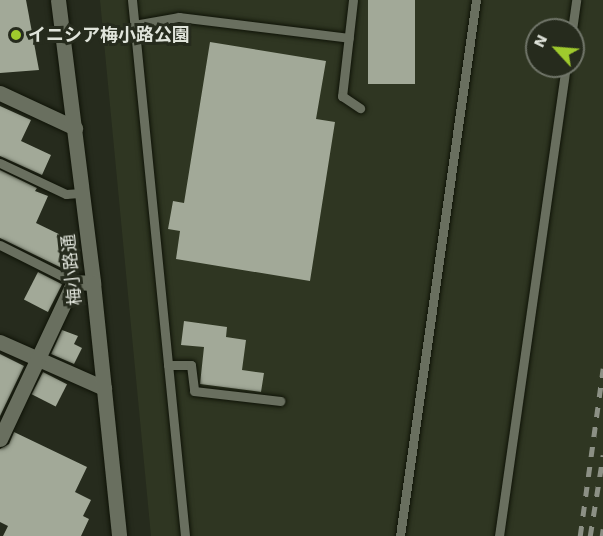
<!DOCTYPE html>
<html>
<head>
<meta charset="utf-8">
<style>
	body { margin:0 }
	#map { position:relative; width:603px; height:536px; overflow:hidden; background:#262b1d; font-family:"Work Sans","Noto Sans JP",sans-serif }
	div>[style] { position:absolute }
	.built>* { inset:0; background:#2f3622 }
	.building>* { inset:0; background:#a2a998; transform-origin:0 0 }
	.roads { filter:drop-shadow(0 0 2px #0f1307) drop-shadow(0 0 2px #0f1307) }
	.service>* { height:9px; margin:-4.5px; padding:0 4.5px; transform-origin:4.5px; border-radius:4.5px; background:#696f5f }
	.minor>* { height:15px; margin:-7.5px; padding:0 7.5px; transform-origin:7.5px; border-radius:7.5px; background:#696f5f }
	.tertiary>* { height:15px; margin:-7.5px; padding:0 7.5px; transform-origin:7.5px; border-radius:7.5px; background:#696f5f }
	.rail>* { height:4.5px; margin-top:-2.25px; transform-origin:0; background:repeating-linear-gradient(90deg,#8c9085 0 10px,transparent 0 20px) }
	.dots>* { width:16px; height:16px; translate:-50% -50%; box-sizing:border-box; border:3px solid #262b1d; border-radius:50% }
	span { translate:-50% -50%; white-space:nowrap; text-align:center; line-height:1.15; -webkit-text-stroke:6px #262b1d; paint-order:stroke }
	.poi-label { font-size:18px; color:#e0e4db; font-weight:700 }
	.left { translate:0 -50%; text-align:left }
	.street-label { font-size:18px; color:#e0e4db }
	.north { position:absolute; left:525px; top:18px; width:60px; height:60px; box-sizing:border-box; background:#262b1d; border:2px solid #707569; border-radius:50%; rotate:296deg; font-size:16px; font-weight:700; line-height:24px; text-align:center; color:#e0e4db }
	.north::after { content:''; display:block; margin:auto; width:21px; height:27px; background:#9fca2d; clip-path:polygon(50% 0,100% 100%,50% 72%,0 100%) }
</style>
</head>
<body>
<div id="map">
	<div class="built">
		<i style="clip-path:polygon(evenodd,100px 0,603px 0,603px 536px,151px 536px,100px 0,537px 30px,573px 30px,573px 66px,537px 66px,537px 30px)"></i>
	</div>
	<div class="building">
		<i style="clip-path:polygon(0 0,26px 0,39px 70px,0 73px)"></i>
		<i style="left:368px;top:0;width:47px;height:84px"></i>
		<i style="clip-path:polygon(210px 42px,326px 61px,316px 119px,335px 122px,310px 281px,176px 259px,180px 231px,168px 229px,173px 201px,184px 203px)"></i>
		<i style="clip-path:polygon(0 106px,31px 120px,21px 141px,51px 155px,42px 175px,0 156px)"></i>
		<i style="clip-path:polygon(0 170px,37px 188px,35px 191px,48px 196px,36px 223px,67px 238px,64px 245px,68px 271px,0 238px)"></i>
		<i style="left:38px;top:272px;width:27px;height:31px;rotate:27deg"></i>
		<i style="clip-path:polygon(184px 321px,227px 327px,226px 337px,246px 340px,242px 370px,264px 373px,261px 392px,200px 384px,204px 347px,181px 345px)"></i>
		<i style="clip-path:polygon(62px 330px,78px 336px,74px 344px,82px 348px,74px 364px,51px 354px)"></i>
		<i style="clip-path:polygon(0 354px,24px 366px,0 416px)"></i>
		<i style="left:43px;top:372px;width:27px;height:25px;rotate:27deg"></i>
		<i style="clip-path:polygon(14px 432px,87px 467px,75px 492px,91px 500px,83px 516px,89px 519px,81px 536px,3px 536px,8px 526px,0 522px,0 449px,9px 444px)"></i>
	</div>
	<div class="roads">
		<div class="service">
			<i style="left:132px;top:0;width:539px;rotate:84.35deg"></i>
			<i style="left:353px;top:0;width:97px;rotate:96.5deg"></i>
			<i style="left:342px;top:96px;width:22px;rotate:34deg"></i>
			<i style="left:134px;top:25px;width:46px;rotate:-10.1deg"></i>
			<i style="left:179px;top:17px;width:171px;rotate:7deg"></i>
			<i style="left:572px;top:30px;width:30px;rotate:-82deg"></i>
			<i style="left:0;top:163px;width:73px;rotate:25.2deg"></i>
			<i style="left:66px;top:194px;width:16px;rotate:-4deg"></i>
			<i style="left:0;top:245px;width:83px;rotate:26.6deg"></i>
			<i style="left:168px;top:365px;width:23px"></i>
			<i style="left:191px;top:365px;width:26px;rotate:83deg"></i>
			<i style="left:194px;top:391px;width:87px;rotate:6.6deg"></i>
			<i style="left:400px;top:536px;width:541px;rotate:-81.93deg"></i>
			<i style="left:499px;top:536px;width:475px;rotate:-81.9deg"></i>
		</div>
		<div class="minor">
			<i style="left:0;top:93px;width:83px;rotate:25deg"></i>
			<i style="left:0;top:342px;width:114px;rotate:23.9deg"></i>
			<i style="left:0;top:439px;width:174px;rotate:-64.8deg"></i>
			<i style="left:74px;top:282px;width:19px;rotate:3deg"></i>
		</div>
		<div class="tertiary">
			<i style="left:58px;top:0;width:285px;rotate:82.9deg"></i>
			<i style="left:93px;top:283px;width:254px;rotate:84.1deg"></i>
		</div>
	</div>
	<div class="rail">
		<i style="left:580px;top:536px;width:169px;rotate:-82.2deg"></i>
		<i style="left:590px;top:536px;width:82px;rotate:-80.9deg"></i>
		<i style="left:602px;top:536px;width:7px;rotate:-82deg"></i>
	</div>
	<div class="dots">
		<i style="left:16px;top:35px;background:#9fca2d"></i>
	</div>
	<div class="poi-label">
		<span class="left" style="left:28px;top:35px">イニシア梅小路公園</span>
	</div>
	<div class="street-label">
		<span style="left:72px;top:270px;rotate:-96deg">梅小路通</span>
	</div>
	<div class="north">N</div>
</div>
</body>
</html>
